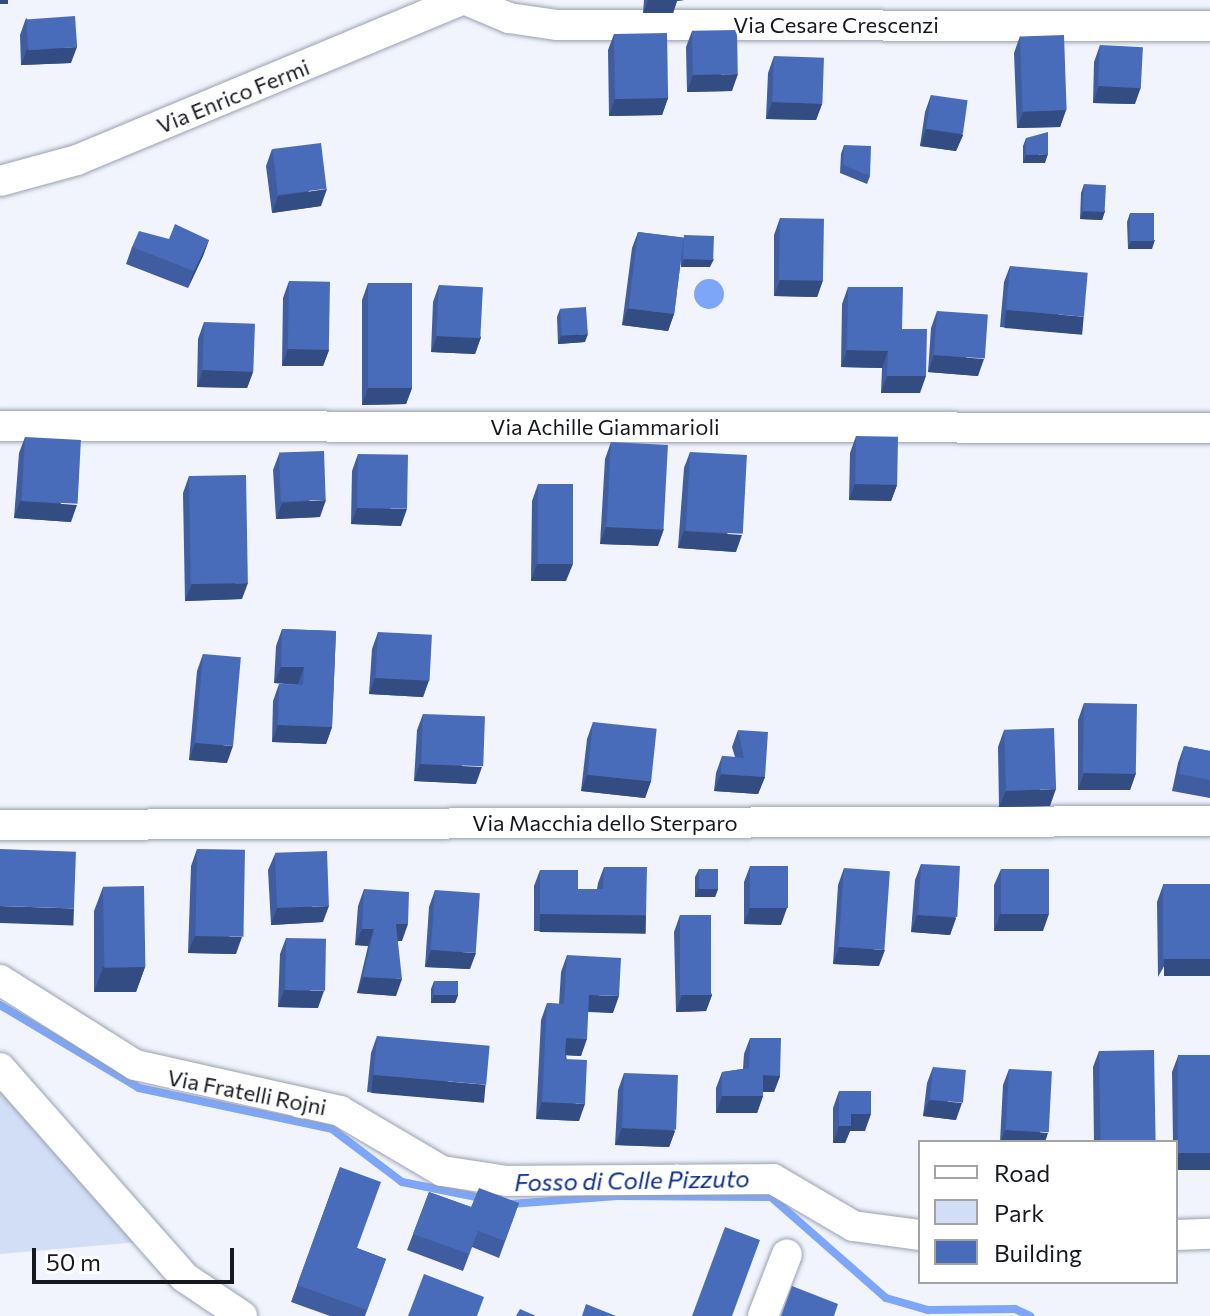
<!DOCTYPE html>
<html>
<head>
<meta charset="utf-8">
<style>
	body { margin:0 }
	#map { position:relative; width:1210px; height:1316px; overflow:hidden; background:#f1f4fc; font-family:Commissioner,sans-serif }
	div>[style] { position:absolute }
	.green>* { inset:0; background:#d2def5 }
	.water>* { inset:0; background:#7ea6f8 }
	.round { border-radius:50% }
	.stream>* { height:8px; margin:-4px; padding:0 4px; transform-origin:4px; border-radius:4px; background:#7ea6f8 }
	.roads { filter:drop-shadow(0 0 2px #98a0b1) drop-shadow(0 0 2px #98a0b1) }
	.minor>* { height:30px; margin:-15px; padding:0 15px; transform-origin:15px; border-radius:15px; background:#fff }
	.wall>* { inset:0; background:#3f5da0 }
	.shaded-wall>* { inset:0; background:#334c82; transform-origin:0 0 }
	.building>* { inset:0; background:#496cba; transform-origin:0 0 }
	span { translate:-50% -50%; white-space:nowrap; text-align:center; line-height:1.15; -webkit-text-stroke:6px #fff; paint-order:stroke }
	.street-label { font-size:22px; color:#15181e }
	.water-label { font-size:24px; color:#082a86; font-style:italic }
	.legend { position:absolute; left:918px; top:1140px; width:260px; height:144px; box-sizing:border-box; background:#fff; border:2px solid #a1a3a5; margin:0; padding:10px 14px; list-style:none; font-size:24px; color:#15181e }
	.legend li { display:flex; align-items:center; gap:16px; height:40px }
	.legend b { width:40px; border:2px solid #a1a3a5 }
	.scale { position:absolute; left:32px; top:1248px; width:202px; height:36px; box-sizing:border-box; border:4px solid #15181e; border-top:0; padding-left:10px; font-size:24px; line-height:28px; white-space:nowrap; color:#15181e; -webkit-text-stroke:6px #fff; paint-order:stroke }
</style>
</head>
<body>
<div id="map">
	<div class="green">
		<i style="clip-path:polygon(0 1082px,139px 1242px,0 1254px)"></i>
	</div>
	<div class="water">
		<i class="round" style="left:694px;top:279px;width:30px;height:30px"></i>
	</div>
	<div class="stream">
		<i style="left:0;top:1005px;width:162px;rotate:30.8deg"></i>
		<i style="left:139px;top:1088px;width:197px;rotate:12deg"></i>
		<i style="left:332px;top:1129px;width:88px;rotate:37.1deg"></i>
		<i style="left:402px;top:1182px;width:86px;rotate:11.4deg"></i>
		<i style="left:510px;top:1204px;width:107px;rotate:-4.3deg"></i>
		<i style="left:617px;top:1196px;width:154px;rotate:0.4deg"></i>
		<i style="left:771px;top:1197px;width:153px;rotate:41.3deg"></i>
		<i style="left:886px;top:1298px;width:44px;rotate:15.9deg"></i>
		<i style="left:928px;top:1310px;width:87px;rotate:-0.7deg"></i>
		<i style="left:1015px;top:1309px;width:17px;rotate:25deg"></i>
	</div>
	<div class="roads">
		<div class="minor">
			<i style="left:466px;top:0;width:47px;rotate:22.7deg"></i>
			<i style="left:509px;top:18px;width:49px;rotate:8.3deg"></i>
			<i style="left:557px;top:25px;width:653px;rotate:0.09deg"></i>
			<i style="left:0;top:181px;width:80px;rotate:-15.3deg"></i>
			<i style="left:77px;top:160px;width:416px;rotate:-22.6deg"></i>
			<i style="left:0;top:426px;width:1210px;rotate:0.09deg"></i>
			<i style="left:0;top:825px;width:1210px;rotate:-0.19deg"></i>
			<i style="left:0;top:980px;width:160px;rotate:32.2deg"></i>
			<i style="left:135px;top:1065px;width:210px;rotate:12.6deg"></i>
			<i style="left:340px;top:1111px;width:118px;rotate:30.5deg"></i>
			<i style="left:442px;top:1171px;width:66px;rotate:8.7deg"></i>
			<i style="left:507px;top:1181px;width:266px;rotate:-0.4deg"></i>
			<i style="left:773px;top:1179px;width:93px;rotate:30.4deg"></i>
			<i style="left:853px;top:1226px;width:68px;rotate:7.7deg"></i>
			<i style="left:0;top:1068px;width:278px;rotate:48.6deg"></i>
			<i style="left:184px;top:1277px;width:70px;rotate:33.9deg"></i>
			<i style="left:1176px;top:1235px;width:34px;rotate:-2deg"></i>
			<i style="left:763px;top:1316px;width:66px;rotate:-68.8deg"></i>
		</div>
	</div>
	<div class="wall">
		<i style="clip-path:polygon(644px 0,684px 0,677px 1px,673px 13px,643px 13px)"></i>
		<i style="clip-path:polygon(26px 18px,71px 63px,21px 65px,20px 35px)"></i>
		<i style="clip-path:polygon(692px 31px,732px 91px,687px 92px,686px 47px)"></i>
		<i style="clip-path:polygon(614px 34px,668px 98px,662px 115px,609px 116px,608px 50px)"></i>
		<i style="clip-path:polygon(1020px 36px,1066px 110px,1060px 127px,1017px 128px,1014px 53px)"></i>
		<i style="clip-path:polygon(1100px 45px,1135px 104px,1093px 103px,1094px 62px)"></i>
		<i style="clip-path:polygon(774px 56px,822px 104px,816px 120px,766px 119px,768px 73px)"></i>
		<i style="clip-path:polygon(931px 95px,963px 135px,956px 151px,920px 146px,925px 112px)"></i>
		<i style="clip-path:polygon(1026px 138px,1045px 163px,1023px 163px,1023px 146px)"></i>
		<i style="clip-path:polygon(844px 145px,870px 176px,867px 184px,840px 173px,841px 154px)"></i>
		<i style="clip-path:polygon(272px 149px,321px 206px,272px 213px,266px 166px)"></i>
		<i style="clip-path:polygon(1084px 184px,1105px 211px,1102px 220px,1080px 219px,1081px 193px)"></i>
		<i style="clip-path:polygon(1130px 213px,1152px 249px,1128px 249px,1127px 222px)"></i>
		<i style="clip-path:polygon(780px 218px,823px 280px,817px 297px,774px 296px,774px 235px)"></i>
		<i style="clip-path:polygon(638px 232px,684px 238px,710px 267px,681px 267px,681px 259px,674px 314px,668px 331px,622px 325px,632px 248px)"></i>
		<i style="clip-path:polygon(169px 239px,209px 240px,203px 256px,188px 288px,126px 264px,132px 247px)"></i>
		<i style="clip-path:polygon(1010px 266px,1078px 334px,1000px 327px,1004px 282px)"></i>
		<i style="clip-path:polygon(289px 281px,329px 350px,323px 366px,282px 366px,283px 298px)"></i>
		<i style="clip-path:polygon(368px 283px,412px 388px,406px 404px,362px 405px,362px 300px)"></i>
		<i style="clip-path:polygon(439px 285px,481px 337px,475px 354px,431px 352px,433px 302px)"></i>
		<i style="clip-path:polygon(848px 287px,902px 329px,920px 393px,881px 393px,882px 368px,841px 367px,842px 304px)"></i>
		<i style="clip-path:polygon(560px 309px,585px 342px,558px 344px,557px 317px)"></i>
		<i style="clip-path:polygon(937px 311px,978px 376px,928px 372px,931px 328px)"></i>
		<i style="clip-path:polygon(204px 322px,253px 372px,247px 388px,197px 387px,198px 339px)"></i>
		<i style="clip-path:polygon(856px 436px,897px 485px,891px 501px,849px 500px,850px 453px)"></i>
		<i style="clip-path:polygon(25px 437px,71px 522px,14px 518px,19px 453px)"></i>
		<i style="clip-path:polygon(611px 442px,658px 546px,600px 544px,605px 459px)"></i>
		<i style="clip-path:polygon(690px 452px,736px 552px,678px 548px,684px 468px)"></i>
		<i style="clip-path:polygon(279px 454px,320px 517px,276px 519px,273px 470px)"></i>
		<i style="clip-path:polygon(358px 454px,401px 526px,351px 524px,352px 471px)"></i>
		<i style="clip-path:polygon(189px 476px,242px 599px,185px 601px,183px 493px)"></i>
		<i style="clip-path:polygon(538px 484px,566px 581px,531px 581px,532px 501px)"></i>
		<i style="clip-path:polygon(282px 629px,336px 631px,332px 727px,326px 744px,272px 742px,273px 701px,279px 684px,298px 685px,274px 683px,276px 646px)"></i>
		<i style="clip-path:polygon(378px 632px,429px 680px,423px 697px,369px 694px,372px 649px)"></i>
		<i style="clip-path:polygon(203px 654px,227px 763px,189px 760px,197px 671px)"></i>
		<i style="clip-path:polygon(1084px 703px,1136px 773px,1130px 790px,1078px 790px,1078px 720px)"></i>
		<i style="clip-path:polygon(423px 714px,476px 784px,414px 781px,417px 730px)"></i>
		<i style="clip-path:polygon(593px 722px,651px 781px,645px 798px,581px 791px,587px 739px)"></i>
		<i style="clip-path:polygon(738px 730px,765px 777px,758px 794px,714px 791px,716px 773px,722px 756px,735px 757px,732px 747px)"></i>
		<i style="clip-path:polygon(1004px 730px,1050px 806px,999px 807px,998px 747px)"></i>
		<i style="clip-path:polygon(1184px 746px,1210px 751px,1210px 798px,1172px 791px,1178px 763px)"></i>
		<i style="clip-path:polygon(197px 849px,236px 954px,188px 953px,191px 866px)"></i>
		<i style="clip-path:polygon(275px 854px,323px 922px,271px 925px,268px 870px)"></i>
		<i style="clip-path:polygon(921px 864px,956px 918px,950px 935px,911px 932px,915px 880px)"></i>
		<i style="clip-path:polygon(750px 866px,781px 925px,744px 924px,744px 882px)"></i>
		<i style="clip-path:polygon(604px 867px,646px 915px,640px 932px,534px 931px,534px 886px,540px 870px,578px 889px,597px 889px,598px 883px)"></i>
		<i style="clip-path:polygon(844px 868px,879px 966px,833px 964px,838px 885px)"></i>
		<i style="clip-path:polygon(699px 869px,718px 889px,715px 897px,695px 897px,695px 877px)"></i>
		<i style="clip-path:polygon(1001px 869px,1043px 931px,994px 931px,994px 885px)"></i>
		<i style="clip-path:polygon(1210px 884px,1158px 977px,1157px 902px,1163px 885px)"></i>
		<i style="clip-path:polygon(103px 887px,145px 967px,136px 992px,94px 992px,94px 911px)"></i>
		<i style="clip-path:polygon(364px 889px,402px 941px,398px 941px,396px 996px,357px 993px,368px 946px,355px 945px,358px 906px)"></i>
		<i style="clip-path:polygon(435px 890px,470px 969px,425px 967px,429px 907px)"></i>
		<i style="clip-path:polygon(680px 915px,712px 995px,706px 1011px,676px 1012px,674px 932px)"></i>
		<i style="clip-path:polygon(286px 938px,318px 1008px,278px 1007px,280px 954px)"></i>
		<i style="clip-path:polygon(567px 955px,613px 1013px,588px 1012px,581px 1056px,566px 1055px,579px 1121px,536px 1119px,541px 1020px,547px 1003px,559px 1004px,561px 972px)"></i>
		<i style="clip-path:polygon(434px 981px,458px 995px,455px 1003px,431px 1003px,431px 989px)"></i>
		<i style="clip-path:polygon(377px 1036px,480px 1102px,367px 1092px,371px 1053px)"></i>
		<i style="clip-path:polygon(750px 1038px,780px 1076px,774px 1092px,763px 1092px,763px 1096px,757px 1113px,716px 1113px,716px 1088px,722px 1072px,743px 1069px,744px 1054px)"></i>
		<i style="clip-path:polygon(1099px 1051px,1156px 1142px,1094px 1142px,1093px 1067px)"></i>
		<i style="clip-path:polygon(1210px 1055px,1210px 1170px,1176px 1170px,1176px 1142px,1173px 1142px,1172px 1072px,1178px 1056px)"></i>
		<i style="clip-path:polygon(933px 1067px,956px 1120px,923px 1116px,927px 1083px)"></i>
		<i style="clip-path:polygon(1009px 1069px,1045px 1142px,1000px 1142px,1003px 1085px)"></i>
		<i style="clip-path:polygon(624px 1073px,675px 1131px,669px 1147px,615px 1145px,618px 1090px)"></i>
		<i style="clip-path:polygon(839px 1091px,865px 1131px,850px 1131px,845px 1143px,833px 1143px,833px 1108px)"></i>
		<i style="clip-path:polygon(340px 1167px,357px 1248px,386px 1259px,365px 1316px,330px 1316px,291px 1302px)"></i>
		<i style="clip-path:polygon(429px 1192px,471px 1207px,519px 1203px,499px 1258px,472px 1247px,463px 1271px,407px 1250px)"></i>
	</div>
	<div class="shaded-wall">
		<i style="left:0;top:0;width:8px;height:4px"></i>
		<i style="clip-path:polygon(648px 0,684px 0,677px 1px,673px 13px,643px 13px)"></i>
		<i style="clip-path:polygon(77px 47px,71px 63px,21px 65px,27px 49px)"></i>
		<i style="clip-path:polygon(738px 74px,732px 91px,687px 92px,693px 75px)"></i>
		<i style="clip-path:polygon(1099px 86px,1141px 87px,1135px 104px,1093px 103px)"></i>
		<i style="clip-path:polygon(668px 98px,662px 115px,609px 116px,615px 99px)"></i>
		<i style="clip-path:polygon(772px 102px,822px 104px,816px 120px,766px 119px)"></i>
		<i style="clip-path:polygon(1066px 110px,1060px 127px,1017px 128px,1023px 112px)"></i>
		<i style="clip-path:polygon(926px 129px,963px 135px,956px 151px,920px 146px)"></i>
		<i style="clip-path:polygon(1048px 154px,1045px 163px,1023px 163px,1026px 155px)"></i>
		<i style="clip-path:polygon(327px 189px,321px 206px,272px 213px,278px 196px)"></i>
		<i style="clip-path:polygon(1083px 211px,1105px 211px,1102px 220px,1080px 219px)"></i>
		<i style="clip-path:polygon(209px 240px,203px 256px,188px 288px,194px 271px)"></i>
		<i style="clip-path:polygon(1155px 240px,1152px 249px,1128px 249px,1131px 241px)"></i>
		<i style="clip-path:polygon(684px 259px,714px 259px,710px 267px,681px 267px)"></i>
		<i style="clip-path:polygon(780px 280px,823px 280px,817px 297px,774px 296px)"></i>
		<i style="clip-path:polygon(628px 308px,674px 314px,668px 331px,622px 325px)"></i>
		<i style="left:1006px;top:310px;width:78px;height:18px;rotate:5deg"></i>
		<i style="clip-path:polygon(588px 334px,585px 342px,558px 344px,561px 335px)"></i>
		<i style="clip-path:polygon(437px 336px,481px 337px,475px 354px,431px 352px)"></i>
		<i style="clip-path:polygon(288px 349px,329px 350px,323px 366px,282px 366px)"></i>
		<i style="clip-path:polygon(847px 350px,888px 351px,882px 368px,841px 367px)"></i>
		<i style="clip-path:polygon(934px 355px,984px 359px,978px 376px,928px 372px)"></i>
		<i style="clip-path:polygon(203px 370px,253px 372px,247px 388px,197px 387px)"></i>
		<i style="clip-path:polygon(887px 376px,926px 376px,920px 393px,881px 393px)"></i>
		<i style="clip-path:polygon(368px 388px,412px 388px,406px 404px,362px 405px)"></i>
		<i style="clip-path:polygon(855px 484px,897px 485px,891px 501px,849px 500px)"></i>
		<i style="clip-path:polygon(326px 500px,320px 517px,276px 519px,282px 503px)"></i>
		<i style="clip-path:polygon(20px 501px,77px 505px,71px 522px,14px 518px)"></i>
		<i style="clip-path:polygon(357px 508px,407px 509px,401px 526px,351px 524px)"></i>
		<i style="clip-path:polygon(606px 527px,664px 529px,658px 546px,600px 544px)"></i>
		<i style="clip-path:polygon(684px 531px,742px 535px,736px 552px,678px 548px)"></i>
		<i style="clip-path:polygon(537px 564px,573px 564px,566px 581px,531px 581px)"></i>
		<i style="clip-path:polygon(248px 583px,242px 599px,185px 601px,192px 584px)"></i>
		<i style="clip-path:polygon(281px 667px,304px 667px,298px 684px,274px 683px)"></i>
		<i style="clip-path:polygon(375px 678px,429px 680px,423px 697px,369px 694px)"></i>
		<i style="clip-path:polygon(278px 725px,332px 727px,326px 744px,272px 742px)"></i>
		<i style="clip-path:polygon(195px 743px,233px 746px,227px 763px,189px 760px)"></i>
		<i style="clip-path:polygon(420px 764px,482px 767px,476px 784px,414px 781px)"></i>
		<i style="clip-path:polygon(1084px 773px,1136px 773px,1130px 790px,1078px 790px)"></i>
		<i style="clip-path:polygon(721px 774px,765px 777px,758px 794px,714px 791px)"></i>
		<i style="clip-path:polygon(587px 775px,651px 781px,645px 798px,581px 791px)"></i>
		<i style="clip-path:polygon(1056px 789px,1050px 806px,999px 807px,1006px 791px)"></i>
		<i style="clip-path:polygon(698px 889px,718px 889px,715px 897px,695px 897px)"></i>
		<i style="left:0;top:906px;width:74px;height:17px;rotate:2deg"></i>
		<i style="clip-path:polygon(329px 906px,323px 922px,271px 925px,277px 908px)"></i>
		<i style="clip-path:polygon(750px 908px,787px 908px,781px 925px,744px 924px)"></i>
		<i style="left:540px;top:914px;width:106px;height:18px;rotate:1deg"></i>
		<i style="clip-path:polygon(1000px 914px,1049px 914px,1043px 931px,994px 931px)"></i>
		<i style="clip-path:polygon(917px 915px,956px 918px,950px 935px,911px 932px)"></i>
		<i style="clip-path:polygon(396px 924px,408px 924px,402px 941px,389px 941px)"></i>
		<i style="clip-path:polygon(362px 929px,374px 929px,368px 946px,355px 945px)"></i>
		<i style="clip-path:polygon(195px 936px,242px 937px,236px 954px,188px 953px)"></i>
		<i style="clip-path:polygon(839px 947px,885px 950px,879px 966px,833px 964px)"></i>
		<i style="clip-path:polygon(431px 950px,476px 953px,470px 969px,425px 967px)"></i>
		<i style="left:1210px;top:959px;width:17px;height:46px;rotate:90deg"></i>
		<i style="clip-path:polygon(103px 967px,145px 967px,136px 992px,94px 992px)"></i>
		<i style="clip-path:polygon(363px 977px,402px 979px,396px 996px,357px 993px)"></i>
		<i style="clip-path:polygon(284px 990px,324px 991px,318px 1008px,278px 1007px)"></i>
		<i style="clip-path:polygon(434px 995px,458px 995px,455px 1003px,431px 1003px)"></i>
		<i style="clip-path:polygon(589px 995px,619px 996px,613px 1013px,583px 1011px)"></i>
		<i style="clip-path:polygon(682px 995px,712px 995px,706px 1011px,676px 1012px)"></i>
		<i style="clip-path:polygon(566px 1038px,587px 1039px,581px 1056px,560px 1055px)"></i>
		<i style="left:373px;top:1075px;width:113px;height:18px;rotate:5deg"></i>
		<i style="clip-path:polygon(763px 1075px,780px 1076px,774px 1092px,757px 1092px)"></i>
		<i style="clip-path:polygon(722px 1096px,763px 1096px,757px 1113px,716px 1113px)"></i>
		<i style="clip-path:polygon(929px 1100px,962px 1103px,956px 1120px,923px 1116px)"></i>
		<i style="clip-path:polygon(542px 1102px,585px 1104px,579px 1121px,536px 1119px)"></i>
		<i style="clip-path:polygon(851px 1114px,871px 1114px,865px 1131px,850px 1131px,845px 1143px,833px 1143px,839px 1126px)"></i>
		<i style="clip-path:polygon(622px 1128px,675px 1131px,669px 1147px,615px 1145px)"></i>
		<i style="clip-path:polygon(1005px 1130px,1048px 1133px,1045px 1142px,1001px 1142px)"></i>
		<i style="clip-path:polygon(1179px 1153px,1210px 1153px,1210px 1170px,1176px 1170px,1176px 1162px)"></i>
	</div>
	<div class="building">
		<i style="left:75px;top:16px;width:31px;height:49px;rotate:86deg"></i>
		<i style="left:737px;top:30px;width:44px;height:45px;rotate:89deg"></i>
		<i style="left:667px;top:33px;width:65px;height:53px;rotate:89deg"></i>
		<i style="left:1064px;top:35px;width:75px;height:44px;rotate:88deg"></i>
		<i style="left:1100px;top:45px;width:43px;height:41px;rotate:3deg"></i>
		<i style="left:774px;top:56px;width:50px;height:46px;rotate:2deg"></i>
		<i style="left:931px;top:95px;width:37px;height:34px;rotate:8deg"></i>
		<i style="clip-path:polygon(1048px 132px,1048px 154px,1026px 155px,1026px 138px)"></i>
		<i style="left:321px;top:143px;width:46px;height:49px;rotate:83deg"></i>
		<i style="clip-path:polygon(844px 145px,871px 146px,870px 176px,843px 165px)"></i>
		<i style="left:1084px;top:184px;width:22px;height:27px;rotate:3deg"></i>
		<i style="left:1130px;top:213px;width:24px;height:28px"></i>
		<i style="left:780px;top:218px;width:44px;height:62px;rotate:1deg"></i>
		<i style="clip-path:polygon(175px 224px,209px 240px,194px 271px,132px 247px,139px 231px,169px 239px)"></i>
		<i style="left:638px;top:232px;width:46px;height:77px;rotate:7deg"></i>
		<i style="left:684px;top:235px;width:30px;height:24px;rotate:2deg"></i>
		<i style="left:1010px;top:266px;width:78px;height:44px;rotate:5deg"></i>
		<i style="left:289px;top:281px;width:41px;height:68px;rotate:1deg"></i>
		<i style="left:368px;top:283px;width:44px;height:105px"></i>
		<i style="left:439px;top:285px;width:44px;height:51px;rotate:3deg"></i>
		<i style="clip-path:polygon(848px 287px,903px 287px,902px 329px,927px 329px,926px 376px,887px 376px,888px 351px,847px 350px)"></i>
		<i style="left:586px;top:307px;width:27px;height:26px;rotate:86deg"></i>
		<i style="left:937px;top:311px;width:51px;height:44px;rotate:4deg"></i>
		<i style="left:204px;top:322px;width:51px;height:48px;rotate:2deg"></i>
		<i style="left:856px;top:436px;width:42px;height:48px;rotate:1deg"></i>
		<i style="left:25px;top:437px;width:56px;height:64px;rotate:3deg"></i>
		<i style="left:611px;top:442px;width:57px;height:85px;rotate:3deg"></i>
		<i style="left:324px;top:451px;width:49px;height:45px;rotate:88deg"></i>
		<i style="left:690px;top:452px;width:57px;height:79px;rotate:3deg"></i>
		<i style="left:358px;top:454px;width:50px;height:54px;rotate:1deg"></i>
		<i style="left:246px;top:475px;width:108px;height:57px;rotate:89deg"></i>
		<i style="left:538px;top:484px;width:35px;height:80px"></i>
		<i style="clip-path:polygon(282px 629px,336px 631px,332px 727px,278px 725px,279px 684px,303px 685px,304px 667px,281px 667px)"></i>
		<i style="left:378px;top:632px;width:54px;height:46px;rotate:3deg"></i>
		<i style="left:203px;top:654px;width:38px;height:89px;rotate:5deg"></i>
		<i style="left:1084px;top:703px;width:53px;height:70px;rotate:1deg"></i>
		<i style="left:423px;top:714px;width:62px;height:50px;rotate:2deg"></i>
		<i style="left:593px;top:722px;width:64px;height:53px;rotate:6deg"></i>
		<i style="left:1054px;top:728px;width:61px;height:50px;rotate:88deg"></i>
		<i style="clip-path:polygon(738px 730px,768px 732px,765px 777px,721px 774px,722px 756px,744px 758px)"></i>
		<i style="clip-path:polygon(1184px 746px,1210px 751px,1210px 780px,1179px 774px)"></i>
		<i style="left:0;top:849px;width:76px;height:57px;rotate:2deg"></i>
		<i style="left:197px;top:849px;width:48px;height:87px;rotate:1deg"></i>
		<i style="left:327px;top:851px;width:55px;height:52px;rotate:88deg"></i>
		<i style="left:921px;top:864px;width:39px;height:51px;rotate:3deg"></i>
		<i style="left:750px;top:866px;width:38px;height:42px"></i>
		<i style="clip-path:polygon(604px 867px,647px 867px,646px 915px,540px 914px,540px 870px,578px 870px,578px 889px,603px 889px)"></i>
		<i style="left:844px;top:868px;width:46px;height:79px;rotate:4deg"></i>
		<i style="left:699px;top:869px;width:19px;height:20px"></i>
		<i style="left:1001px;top:869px;width:48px;height:45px"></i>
		<i style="left:1210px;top:884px;width:75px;height:47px;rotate:90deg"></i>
		<i style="left:144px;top:886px;width:81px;height:41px;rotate:89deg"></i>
		<i style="clip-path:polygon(364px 889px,409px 892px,408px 924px,396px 924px,402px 979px,363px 977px,374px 929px,362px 929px)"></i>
		<i style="left:435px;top:890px;width:45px;height:60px;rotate:4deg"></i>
		<i style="left:680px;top:915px;width:31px;height:80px"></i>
		<i style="left:286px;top:938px;width:40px;height:52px;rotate:1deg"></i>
		<i style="clip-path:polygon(567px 955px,621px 958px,619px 996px,589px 995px,587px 1039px,566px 1038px,565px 1059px,587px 1060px,585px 1104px,542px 1102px,547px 1003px,564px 1004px)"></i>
		<i style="left:434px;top:981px;width:24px;height:14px"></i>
		<i style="left:377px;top:1036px;width:113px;height:39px;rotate:5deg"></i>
		<i style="clip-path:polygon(750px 1038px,781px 1038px,780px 1076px,763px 1075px,763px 1096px,722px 1096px,722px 1072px,749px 1068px)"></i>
		<i style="left:1154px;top:1050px;width:92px;height:55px;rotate:89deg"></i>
		<i style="left:1210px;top:1055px;width:98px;height:32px;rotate:90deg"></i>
		<i style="left:933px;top:1067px;width:33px;height:33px;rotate:5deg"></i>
		<i style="left:1009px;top:1069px;width:43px;height:61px;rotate:3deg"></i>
		<i style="left:624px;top:1073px;width:54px;height:55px;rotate:2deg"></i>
		<i style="clip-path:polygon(839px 1091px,871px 1091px,871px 1114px,851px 1114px,851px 1126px,839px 1126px)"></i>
		<i style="clip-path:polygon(340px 1167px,381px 1182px,357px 1248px,386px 1259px,367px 1310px,297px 1285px)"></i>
		<i style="clip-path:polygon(479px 1188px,519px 1203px,505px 1241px,478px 1231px,469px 1254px,413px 1234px,429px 1192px,471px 1207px)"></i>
		<i style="clip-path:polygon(725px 1227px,760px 1240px,732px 1316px,692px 1316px)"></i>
		<i style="clip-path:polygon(424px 1274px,484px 1297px,477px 1316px,408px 1316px)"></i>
		<i style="clip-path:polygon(792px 1286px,838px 1304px,834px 1316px,781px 1316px)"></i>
		<i style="clip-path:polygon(586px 1304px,616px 1316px,582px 1316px)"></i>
		<i style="clip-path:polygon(520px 1309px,536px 1316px,516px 1316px)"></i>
	</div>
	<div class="street-label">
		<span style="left:836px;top:25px">Via Cesare Crescenzi</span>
		<span style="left:233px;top:96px;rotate:-22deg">Via Enrico Fermi</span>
		<span style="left:605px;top:427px">Via Achille Giammarioli</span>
		<span style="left:605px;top:823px">Via Macchia dello Sterparo</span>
		<span style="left:247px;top:1092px;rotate:11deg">Via Fratelli Rojni</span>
	</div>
	<div class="water-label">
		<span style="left:632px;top:1180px;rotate:-1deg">Fosso di Colle Pizzuto</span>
	</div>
	<ul class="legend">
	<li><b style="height:10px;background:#fff"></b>Road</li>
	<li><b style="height:22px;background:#d2def5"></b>Park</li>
	<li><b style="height:22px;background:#496cba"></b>Building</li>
	</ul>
	<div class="scale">50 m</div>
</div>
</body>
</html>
